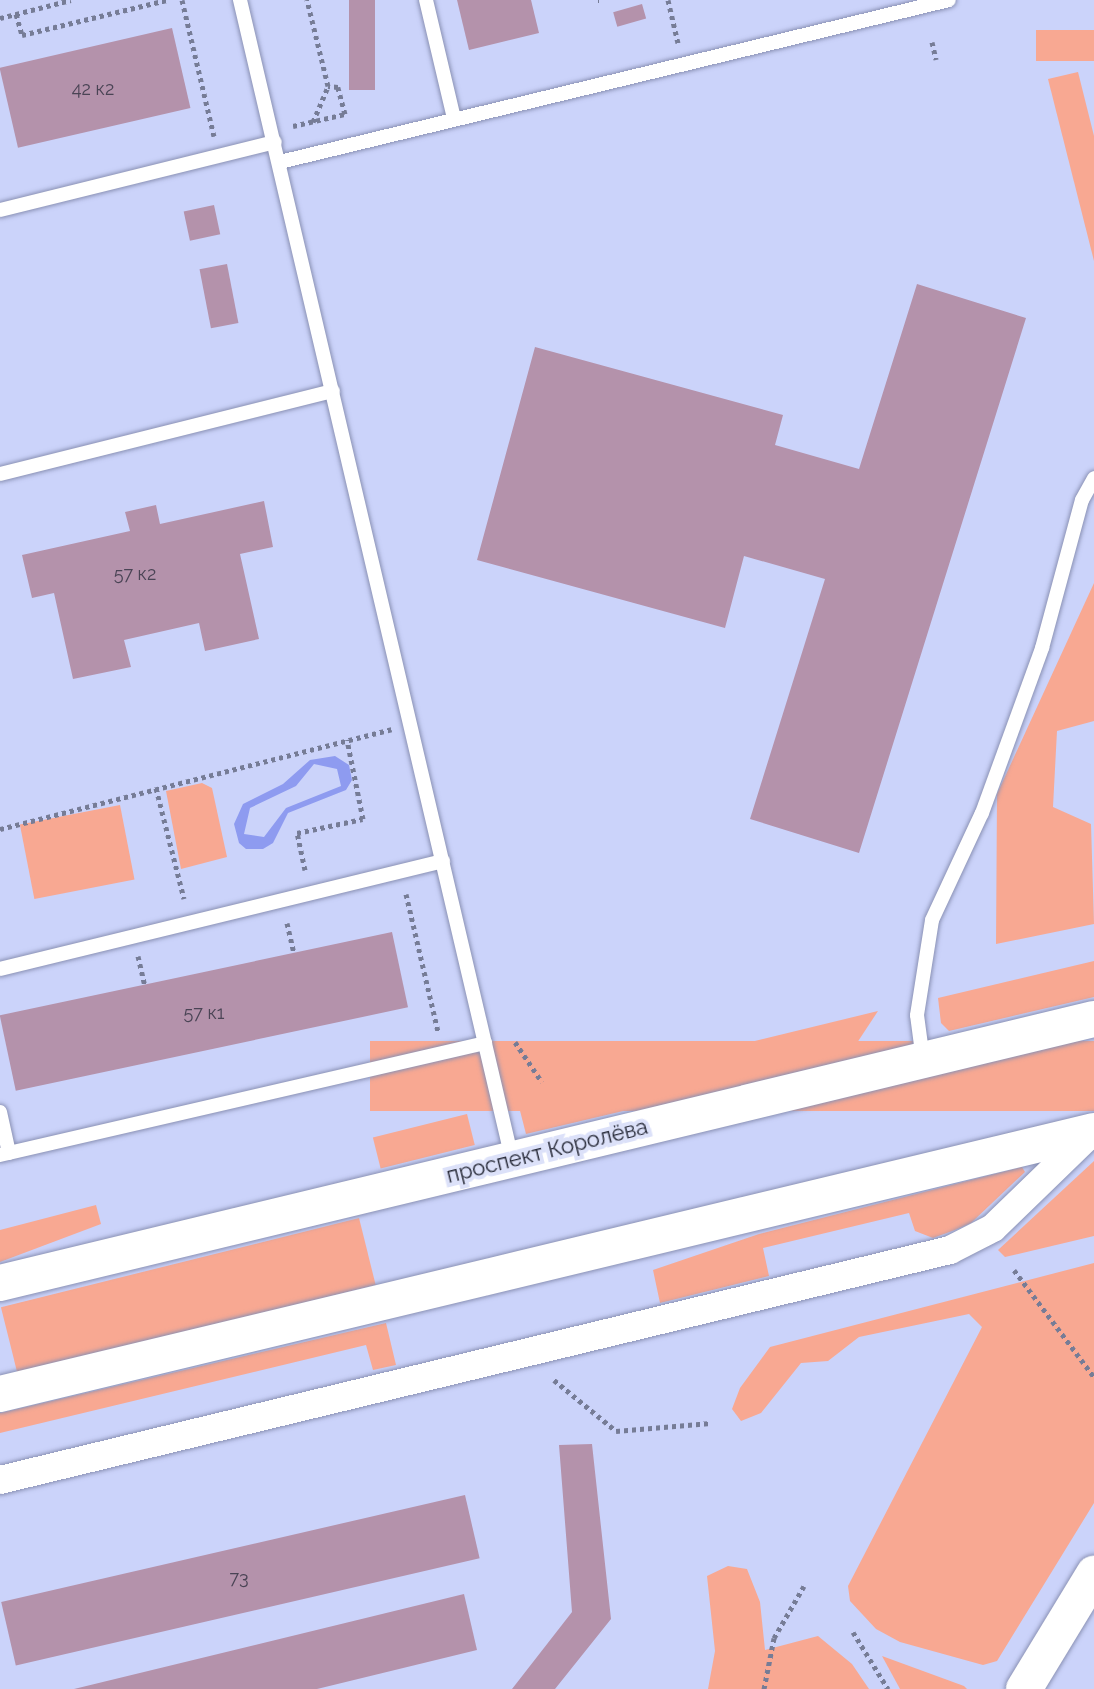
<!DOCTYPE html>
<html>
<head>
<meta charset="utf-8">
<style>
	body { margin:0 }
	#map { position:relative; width:1094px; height:1689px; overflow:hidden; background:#cbd3fa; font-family:Raleway,sans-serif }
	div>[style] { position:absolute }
	.green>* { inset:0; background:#f8a892; transform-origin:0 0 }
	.water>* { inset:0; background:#8e9bf0 }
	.building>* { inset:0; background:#b492ab; transform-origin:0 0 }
	.path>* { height:5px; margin-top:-2.5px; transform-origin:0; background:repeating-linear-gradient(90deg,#767c96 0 4px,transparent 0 8px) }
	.roads { filter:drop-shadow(0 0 2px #8a91b4) drop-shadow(0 0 2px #8a91b4) }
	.service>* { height:14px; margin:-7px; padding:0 7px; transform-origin:7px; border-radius:7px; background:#fff }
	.minor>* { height:28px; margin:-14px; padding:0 14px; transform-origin:14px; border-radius:14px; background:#fff }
	.tertiary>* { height:36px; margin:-18px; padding:0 18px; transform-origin:18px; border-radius:18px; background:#fff }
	span { translate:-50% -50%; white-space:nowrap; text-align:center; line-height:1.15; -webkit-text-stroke:8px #dce1f9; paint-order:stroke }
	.number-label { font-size:18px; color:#4a4455 }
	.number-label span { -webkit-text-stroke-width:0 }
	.street-label { font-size:22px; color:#272a38 }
</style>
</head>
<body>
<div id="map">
	<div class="green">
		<i style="left:1094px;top:30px;width:31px;height:58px;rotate:90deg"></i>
		<i style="clip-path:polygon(1078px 72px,1094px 136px,1094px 261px,1048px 79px)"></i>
		<i style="clip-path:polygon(1094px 583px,1094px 721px,1057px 731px,1053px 807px,1091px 824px,1094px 924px,996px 944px,997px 794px)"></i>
		<i style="clip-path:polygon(202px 783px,212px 788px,227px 857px,181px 869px,166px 791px)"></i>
		<i style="left:120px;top:805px;width:76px;height:102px;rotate:79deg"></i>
		<i style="clip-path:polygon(1094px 961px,1094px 997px,949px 1031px,941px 1023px,938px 998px)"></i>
		<i style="clip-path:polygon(878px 1011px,853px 1049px,818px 1065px,526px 1134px,517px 1099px)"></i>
		<i style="left:1094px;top:1041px;width:70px;height:724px;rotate:90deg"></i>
		<i style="left:467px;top:1114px;width:32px;height:97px;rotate:76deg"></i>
		<i style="clip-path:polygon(1094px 1161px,1094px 1236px,1005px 1257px,998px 1250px)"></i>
		<i style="clip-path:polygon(1022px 1167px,1025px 1172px,971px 1223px,955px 1230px,933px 1238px,915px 1231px,909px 1213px,763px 1248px,769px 1276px,660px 1303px,653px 1270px,759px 1234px)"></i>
		<i style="clip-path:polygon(96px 1205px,101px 1224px,0 1262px,0 1230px)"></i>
		<i style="left:359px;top:1218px;width:69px;height:369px;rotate:76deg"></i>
		<i style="clip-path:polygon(1094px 1263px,1094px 1503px,997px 1661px,983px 1665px,900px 1642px,876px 1629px,850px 1601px,848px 1586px,982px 1327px,969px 1314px,859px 1337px,828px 1361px,801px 1363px,761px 1413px,741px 1421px,732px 1409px,740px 1388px,770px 1347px)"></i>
		<i style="clip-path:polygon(386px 1323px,396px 1365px,373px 1370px,366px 1345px,0 1433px,0 1413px)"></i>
		<i style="clip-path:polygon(728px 1566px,747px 1569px,760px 1602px,765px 1650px,818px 1636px,852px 1664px,869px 1689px,708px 1689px,715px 1651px,707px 1576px)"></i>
		<i style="clip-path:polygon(882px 1656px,964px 1686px,967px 1689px,900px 1689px)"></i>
	</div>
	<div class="water">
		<i style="clip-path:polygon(evenodd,335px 756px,349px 765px,352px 780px,346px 790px,288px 813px,273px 843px,263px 849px,246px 849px,239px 843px,234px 824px,243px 804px,283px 784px,310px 760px,335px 756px,314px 764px,337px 769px,341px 786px,286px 808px,264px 837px,244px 834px,250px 808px,296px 786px,314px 764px)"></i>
	</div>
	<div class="building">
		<i style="left:349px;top:0;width:26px;height:90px"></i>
		<i style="clip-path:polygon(457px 0,531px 0,539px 33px,469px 50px)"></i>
		<i style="left:642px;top:4px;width:15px;height:30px;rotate:74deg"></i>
		<i style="left:172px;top:28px;width:82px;height:177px;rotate:77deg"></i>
		<i style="left:214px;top:205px;width:30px;height:31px;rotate:78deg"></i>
		<i style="left:227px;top:264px;width:60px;height:28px;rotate:79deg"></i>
		<i style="clip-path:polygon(917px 284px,1026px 318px,859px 853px,750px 819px,825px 579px,744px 556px,725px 628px,477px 560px,535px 347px,783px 415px,775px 445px,859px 469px)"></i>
		<i style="clip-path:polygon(264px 501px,273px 547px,240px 554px,259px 639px,205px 651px,199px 623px,124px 640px,131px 667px,73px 679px,54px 593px,32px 598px,22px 555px,130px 531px,125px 512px,156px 505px,160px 524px)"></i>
		<i style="left:392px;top:932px;width:77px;height:401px;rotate:78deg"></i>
		<i style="clip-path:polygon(592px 1444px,611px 1619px,555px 1689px,512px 1689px,572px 1612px,559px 1445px)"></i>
		<i style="left:465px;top:1495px;width:65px;height:476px;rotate:77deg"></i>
		<i style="clip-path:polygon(464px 1594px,477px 1650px,317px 1689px,74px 1689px)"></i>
	</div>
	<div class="path">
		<i style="left:182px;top:0;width:140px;rotate:76.8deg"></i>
		<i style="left:598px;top:0;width:1px"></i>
		<i style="left:668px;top:0;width:44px;rotate:76.9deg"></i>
		<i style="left:16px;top:14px;width:22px;rotate:74deg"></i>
		<i style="left:22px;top:35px;width:149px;rotate:-13.6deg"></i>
		<i style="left:0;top:18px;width:73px;rotate:-14.2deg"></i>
		<i style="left:932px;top:42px;width:18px;rotate:77deg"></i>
		<i style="left:313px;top:122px;width:39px;rotate:-67deg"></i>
		<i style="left:293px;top:126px;width:53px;rotate:-13deg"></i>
		<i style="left:345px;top:114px;width:28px;rotate:-105deg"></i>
		<i style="left:338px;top:87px;width:10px;rotate:-174deg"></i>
		<i style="left:328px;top:86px;width:89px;rotate:-103.7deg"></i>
		<i style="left:156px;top:788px;width:114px;rotate:75.8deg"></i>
		<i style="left:0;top:829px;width:404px;rotate:-14.3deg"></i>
		<i style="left:305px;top:870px;width:38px;rotate:-102deg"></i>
		<i style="left:297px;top:833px;width:67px;rotate:-12deg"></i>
		<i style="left:363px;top:819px;width:81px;rotate:-101.4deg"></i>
		<i style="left:406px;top:894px;width:142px;rotate:76.9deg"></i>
		<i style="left:287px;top:923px;width:31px;rotate:77deg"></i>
		<i style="left:138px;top:956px;width:31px;rotate:77deg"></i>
		<i style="left:515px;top:1042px;width:48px;rotate:56deg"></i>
		<i style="left:1014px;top:1270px;width:134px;rotate:53.2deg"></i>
		<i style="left:554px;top:1380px;width:80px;rotate:39.4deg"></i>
		<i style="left:616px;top:1431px;width:95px;rotate:-4.8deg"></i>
		<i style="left:853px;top:1632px;width:67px;rotate:58.4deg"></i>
		<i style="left:764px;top:1689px;width:52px;rotate:-78.9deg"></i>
		<i style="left:774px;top:1638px;width:60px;rotate:-60deg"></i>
	</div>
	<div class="roads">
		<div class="service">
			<i style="left:240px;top:0;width:1190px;rotate:76.79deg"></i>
			<i style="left:426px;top:0;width:121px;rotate:76.7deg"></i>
			<i style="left:280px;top:162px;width:688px;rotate:-13.61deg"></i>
			<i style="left:0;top:210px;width:283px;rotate:-13.9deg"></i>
			<i style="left:0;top:474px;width:343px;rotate:-14deg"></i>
			<i style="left:0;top:969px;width:456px;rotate:-13.7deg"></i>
			<i style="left:923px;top:1060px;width:45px;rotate:-97.6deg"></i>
			<i style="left:917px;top:1015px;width:96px;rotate:-81deg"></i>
			<i style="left:932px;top:920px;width:118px;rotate:-65deg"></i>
			<i style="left:982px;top:813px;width:176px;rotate:-70deg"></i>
			<i style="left:1042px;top:648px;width:153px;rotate:-74.9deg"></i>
			<i style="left:1082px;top:500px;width:25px;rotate:-61deg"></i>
			<i style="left:0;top:1112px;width:42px;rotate:77.6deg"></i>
			<i style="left:0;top:1155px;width:498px;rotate:-13deg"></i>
		</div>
		<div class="minor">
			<i style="left:0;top:1480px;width:977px;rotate:-13.61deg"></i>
			<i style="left:950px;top:1250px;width:48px;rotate:-27.1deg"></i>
			<i style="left:993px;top:1228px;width:139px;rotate:-44.1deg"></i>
		</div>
		<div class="tertiary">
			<i style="left:0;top:1283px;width:1125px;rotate:-13.57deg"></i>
			<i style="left:0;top:1394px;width:1125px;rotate:-13.52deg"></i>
			<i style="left:1024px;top:1689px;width:135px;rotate:-58.7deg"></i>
		</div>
	</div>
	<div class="number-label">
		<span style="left:93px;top:89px">42 к2</span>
		<span style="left:135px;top:574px">57 к2</span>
		<span style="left:204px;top:1013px">57 к1</span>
		<span style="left:239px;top:1578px">73</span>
	</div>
	<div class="street-label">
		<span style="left:547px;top:1151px;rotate:-14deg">проспект Королёва</span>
	</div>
</div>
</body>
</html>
